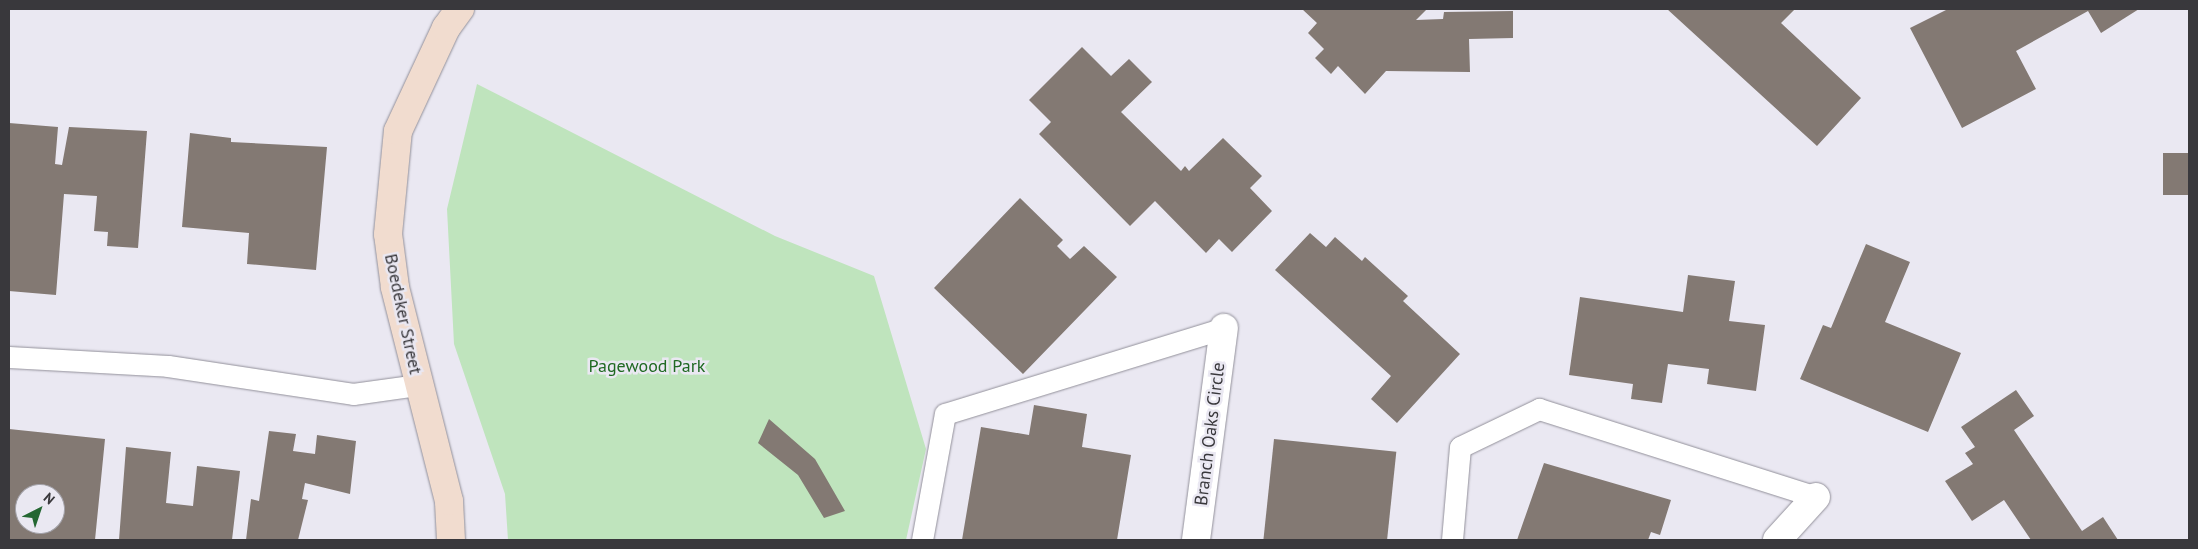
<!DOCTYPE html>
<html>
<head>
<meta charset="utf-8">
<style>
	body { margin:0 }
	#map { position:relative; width:2198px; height:549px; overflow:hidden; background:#eae8f2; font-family:"PT Sans",sans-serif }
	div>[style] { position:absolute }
	.green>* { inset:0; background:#bfe4bd }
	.building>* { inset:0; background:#837973; transform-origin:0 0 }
	.roads { filter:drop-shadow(0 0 1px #92909a) drop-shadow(0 0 1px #92909a) }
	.lane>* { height:21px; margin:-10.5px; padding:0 10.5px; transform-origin:10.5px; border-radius:10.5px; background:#fff }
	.street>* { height:28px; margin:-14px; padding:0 14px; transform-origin:14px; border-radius:14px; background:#fff }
	.secondary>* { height:28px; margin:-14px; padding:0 14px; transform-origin:14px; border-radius:14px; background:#f1dccf }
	span { translate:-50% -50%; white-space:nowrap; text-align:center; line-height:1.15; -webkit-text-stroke:5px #eae8f2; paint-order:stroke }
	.street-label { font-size:18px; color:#39383c }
	.park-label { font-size:18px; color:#1f6922 }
	.frame { position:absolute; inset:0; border:10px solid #39383c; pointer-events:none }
	.north { position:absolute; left:15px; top:484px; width:50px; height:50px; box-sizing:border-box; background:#eae8f2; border:1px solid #a3a2a9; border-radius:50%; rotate:41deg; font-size:14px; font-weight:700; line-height:20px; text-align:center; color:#39383c }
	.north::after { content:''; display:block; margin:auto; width:18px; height:22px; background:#246732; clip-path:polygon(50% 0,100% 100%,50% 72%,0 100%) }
</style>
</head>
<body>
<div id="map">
	<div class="green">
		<i style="clip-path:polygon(477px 84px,775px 236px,874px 276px,926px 449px,906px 540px,508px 540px,505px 494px,454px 344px,447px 209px)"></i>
	</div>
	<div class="building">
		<i style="clip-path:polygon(1302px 9px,1427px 9px,1416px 20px,1443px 19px,1444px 12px,1513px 11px,1513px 38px,1469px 39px,1470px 72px,1386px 71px,1365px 94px,1338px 66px,1331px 74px,1315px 58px,1324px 49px,1308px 33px,1317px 23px)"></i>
		<i style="clip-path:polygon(1667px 9px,1795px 9px,1781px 23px,1861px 98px,1817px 146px)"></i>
		<i style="clip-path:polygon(1948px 9px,2139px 9px,2101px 33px,2088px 11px,2016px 51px,2036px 89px,1962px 128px,1910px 28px)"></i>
		<i style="clip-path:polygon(1082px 47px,1111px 76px,1129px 59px,1152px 82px,1121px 112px,1181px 171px,1185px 166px,1189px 171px,1223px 138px,1262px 176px,1250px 188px,1272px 211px,1232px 252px,1219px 239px,1206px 253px,1155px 201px,1130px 226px,1039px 134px,1051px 122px,1029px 100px)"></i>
		<i style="clip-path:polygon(9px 123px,58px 127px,55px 164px,62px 165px,69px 127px,147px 131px,138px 248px,107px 246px,108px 232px,94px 231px,97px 196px,64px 194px,56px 295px,9px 291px)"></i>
		<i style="clip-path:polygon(190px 133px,231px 138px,231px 142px,327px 147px,316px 270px,247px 264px,249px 233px,182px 227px)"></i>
		<i style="left:2189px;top:153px;width:42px;height:26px;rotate:90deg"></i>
		<i style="clip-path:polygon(1020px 198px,1063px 240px,1057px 246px,1070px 259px,1084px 246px,1117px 277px,1023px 374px,934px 288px)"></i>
		<i style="clip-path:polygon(1310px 233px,1326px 247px,1335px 237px,1362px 261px,1365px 257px,1408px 296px,1403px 301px,1460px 354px,1397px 423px,1371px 399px,1391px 376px,1275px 270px)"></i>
		<i style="clip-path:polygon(1866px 244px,1910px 262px,1885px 322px,1961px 353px,1928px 432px,1800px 379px,1823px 325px,1831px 328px)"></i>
		<i style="clip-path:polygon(1688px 275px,1735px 281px,1729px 321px,1765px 325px,1756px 391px,1707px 384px,1709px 369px,1668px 364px,1662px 403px,1631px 399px,1633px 384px,1569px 375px,1580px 297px,1683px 312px)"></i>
		<i style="clip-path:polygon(2016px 390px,2034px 416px,2014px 430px,2082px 531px,2103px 517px,2118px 540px,2031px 540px,2004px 500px,1972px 521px,1945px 481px,1973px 464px,1965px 453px,1975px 447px,1961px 427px)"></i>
		<i style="clip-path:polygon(1034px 405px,1087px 414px,1082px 447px,1131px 455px,1117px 540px,962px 540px,981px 427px,1029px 435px)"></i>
		<i style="clip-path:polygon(769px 419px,815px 459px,845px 511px,824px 518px,798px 475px,758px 443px)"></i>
		<i style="clip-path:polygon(evenodd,9px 429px,105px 439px,95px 540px,9px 540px,9px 429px,25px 494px,55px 494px,55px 524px,25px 524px,25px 494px)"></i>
		<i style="clip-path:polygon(269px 431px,296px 434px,293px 451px,315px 454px,317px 435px,356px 441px,350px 494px,305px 483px,302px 499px,308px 500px,298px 540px,246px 540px,251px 499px,259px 501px)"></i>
		<i style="left:1274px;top:439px;width:123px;height:101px;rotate:6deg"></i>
		<i style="clip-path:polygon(126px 447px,171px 452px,166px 503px,193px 506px,197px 466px,240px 471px,232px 540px,119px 540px)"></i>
		<i style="clip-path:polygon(1544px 463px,1671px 500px,1660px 535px,1651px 532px,1648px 540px,1517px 540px)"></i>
	</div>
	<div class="roads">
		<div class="lane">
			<i style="left:9px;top:357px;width:159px;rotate:3.2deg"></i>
			<i style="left:168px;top:366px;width:187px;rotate:8.6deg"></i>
			<i style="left:353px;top:394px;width:66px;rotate:-7.9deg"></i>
			<i style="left:922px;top:540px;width:128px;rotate:-79.7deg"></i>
			<i style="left:945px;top:414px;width:292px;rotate:-17.1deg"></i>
			<i style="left:1452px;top:540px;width:93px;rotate:-85.1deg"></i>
			<i style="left:1460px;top:447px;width:88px;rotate:-25.7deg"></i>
			<i style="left:1539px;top:409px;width:291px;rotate:17.6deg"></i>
		</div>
		<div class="street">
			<i style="left:1196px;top:540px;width:214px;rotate:-82.5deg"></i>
			<i style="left:1777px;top:540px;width:58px;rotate:-47.8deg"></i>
		</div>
		<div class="secondary">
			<i style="left:451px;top:540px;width:39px;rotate:-93deg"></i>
			<i style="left:449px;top:501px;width:221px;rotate:-104.2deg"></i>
			<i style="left:395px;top:287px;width:53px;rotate:-97.5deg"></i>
			<i style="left:388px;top:234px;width:103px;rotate:-84.5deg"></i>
			<i style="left:398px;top:131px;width:114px;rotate:-65deg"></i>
			<i style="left:446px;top:28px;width:24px;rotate:-54deg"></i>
		</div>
	</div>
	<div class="street-label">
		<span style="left:403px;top:314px;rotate:78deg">Boedeker Street</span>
		<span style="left:1210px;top:434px;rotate:-83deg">Branch Oaks Circle</span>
	</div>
	<div class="park-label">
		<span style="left:647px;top:366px">Pagewood Park</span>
	</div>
	<div class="frame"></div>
	<div class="north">N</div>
</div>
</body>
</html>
